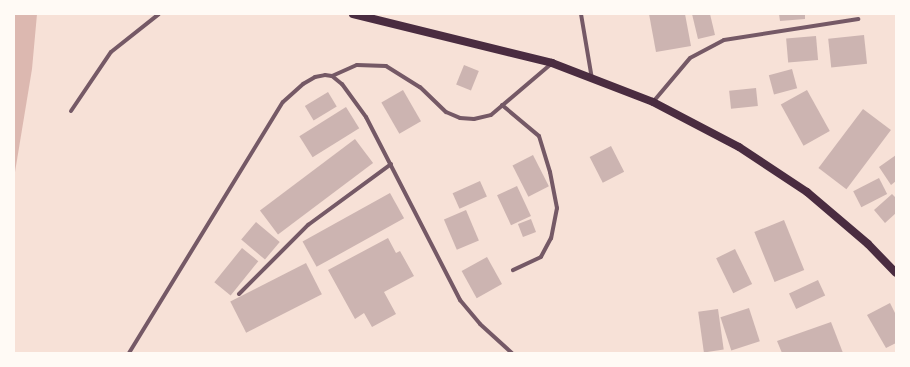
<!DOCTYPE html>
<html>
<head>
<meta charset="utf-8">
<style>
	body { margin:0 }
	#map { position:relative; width:910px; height:367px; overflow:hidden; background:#f7e1d7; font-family:"Varela Round",sans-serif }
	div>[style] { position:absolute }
	.water>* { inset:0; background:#dcb8b0 }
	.building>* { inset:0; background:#ccb4b1; transform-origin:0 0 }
	.minor>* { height:4px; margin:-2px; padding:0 2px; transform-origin:2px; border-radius:2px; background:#755966 }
	.secondary>* { height:8px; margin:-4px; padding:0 4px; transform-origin:4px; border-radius:4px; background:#4a2c40 }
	span { translate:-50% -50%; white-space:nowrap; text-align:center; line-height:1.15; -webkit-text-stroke:4px #fffaf5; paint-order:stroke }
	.frame { position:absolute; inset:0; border:15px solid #fffaf5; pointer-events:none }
</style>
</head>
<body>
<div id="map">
	<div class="water">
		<i style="clip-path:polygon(14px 14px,37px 14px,32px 69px,14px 178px)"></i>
	</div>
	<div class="building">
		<i style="clip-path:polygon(649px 14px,685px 14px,691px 46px,656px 52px)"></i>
		<i style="clip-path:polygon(692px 14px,710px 14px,715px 35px,698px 39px)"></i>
		<i style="clip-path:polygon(779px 14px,805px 14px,805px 19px,780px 21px)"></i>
		<i style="left:864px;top:35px;width:29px;height:36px;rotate:84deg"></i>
		<i style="left:816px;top:36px;width:24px;height:30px;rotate:85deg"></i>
		<i style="left:464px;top:65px;width:16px;height:21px;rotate:22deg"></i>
		<i style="left:792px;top:69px;width:20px;height:24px;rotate:75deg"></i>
		<i style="left:756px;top:88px;width:18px;height:27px;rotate:84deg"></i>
		<i style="left:403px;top:90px;width:36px;height:25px;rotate:60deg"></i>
		<i style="left:807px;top:90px;width:47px;height:30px;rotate:61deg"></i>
		<i style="left:328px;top:92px;width:17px;height:27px;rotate:59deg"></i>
		<i style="left:346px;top:107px;width:25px;height:55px;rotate:58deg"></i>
		<i style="left:863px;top:109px;width:35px;height:74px;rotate:37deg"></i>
		<i style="left:355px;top:139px;width:30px;height:119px;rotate:53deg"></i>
		<i style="left:611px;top:146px;width:29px;height:24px;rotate:63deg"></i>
		<i style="left:533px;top:155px;width:35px;height:23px;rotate:63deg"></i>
		<i style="clip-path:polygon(896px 155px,896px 181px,891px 185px,879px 167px)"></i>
		<i style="left:879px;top:178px;width:18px;height:29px;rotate:63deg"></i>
		<i style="left:480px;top:181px;width:17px;height:30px;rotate:66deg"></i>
		<i style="left:517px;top:186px;width:33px;height:22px;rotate:65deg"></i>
		<i style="left:390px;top:193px;width:29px;height:100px;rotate:61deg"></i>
		<i style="clip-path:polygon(892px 194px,896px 198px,896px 213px,885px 223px,874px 210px)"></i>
		<i style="left:466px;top:210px;width:33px;height:24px;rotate:67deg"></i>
		<i style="left:531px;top:219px;width:14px;height:14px;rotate:69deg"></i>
		<i style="left:784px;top:220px;width:54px;height:32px;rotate:68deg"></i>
		<i style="left:256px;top:222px;width:31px;height:23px;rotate:40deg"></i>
		<i style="clip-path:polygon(388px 238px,396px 253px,400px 251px,414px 276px,384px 292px,396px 314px,372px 327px,364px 313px,355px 319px,328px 270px)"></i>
		<i style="left:242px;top:248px;width:21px;height:44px;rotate:39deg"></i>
		<i style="left:735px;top:249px;width:39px;height:21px;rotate:64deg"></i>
		<i style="left:487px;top:257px;width:31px;height:29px;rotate:61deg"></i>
		<i style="left:306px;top:263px;width:35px;height:85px;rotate:63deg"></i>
		<i style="left:818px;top:280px;width:17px;height:32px;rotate:65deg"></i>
		<i style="clip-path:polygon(890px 303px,896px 315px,896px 343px,886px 348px,867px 315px)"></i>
		<i style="left:749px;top:308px;width:35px;height:30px;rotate:72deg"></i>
		<i style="left:718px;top:309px;width:41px;height:20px;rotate:82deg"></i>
		<i style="clip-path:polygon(831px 322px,843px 353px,782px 353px,777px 341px)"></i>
	</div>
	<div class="minor">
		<i style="left:581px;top:14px;width:66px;rotate:80.4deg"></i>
		<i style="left:332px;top:76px;width:27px;rotate:-24deg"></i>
		<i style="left:357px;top:65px;width:29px;rotate:2deg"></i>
		<i style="left:386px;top:66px;width:40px;rotate:32deg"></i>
		<i style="left:420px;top:87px;width:36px;rotate:44deg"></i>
		<i style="left:446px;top:112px;width:15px;rotate:23deg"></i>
		<i style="left:460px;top:118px;width:14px;rotate:4deg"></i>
		<i style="left:474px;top:119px;width:17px;rotate:-13deg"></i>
		<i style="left:491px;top:115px;width:80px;rotate:-40.4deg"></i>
		<i style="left:653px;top:102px;width:57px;rotate:-49.9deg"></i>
		<i style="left:690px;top:58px;width:38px;rotate:-28deg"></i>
		<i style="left:724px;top:40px;width:136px;rotate:-8.9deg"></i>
		<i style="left:502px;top:105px;width:48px;rotate:40deg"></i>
		<i style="left:539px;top:136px;width:38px;rotate:73deg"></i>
		<i style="left:550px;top:172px;width:37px;rotate:79deg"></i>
		<i style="left:557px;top:208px;width:31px;rotate:101deg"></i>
		<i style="left:551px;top:238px;width:21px;rotate:118deg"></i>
		<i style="left:541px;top:257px;width:31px;rotate:155deg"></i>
		<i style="left:71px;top:111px;width:71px;rotate:-55.9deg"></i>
		<i style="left:111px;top:52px;width:61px;rotate:-38.4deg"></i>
		<i style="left:239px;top:294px;width:98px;rotate:-45deg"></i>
		<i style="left:308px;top:225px;width:103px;rotate:-36.3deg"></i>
		<i style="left:129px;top:353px;width:294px;rotate:-58.5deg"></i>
		<i style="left:283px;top:102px;width:27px;rotate:-42deg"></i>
		<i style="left:303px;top:84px;width:14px;rotate:-30deg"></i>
		<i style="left:315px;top:77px;width:10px;rotate:-11deg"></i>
		<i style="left:325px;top:75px;width:7px;rotate:8deg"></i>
		<i style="left:332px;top:76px;width:13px;rotate:39deg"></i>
		<i style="left:342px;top:84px;width:41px;rotate:54deg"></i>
		<i style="left:366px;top:117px;width:206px;rotate:62.8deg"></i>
		<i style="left:460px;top:300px;width:31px;rotate:50deg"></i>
		<i style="left:480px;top:324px;width:43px;rotate:42.2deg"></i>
	</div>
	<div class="secondary">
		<i style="left:353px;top:14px;width:205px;rotate:13.8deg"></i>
		<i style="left:552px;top:63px;width:108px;rotate:21.1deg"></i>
		<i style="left:653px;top:102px;width:97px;rotate:27.6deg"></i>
		<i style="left:739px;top:147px;width:82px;rotate:33.5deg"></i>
		<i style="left:807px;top:192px;width:80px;rotate:40.4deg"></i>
		<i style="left:868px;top:244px;width:40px;rotate:46deg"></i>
	</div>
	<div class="frame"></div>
</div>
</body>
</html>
